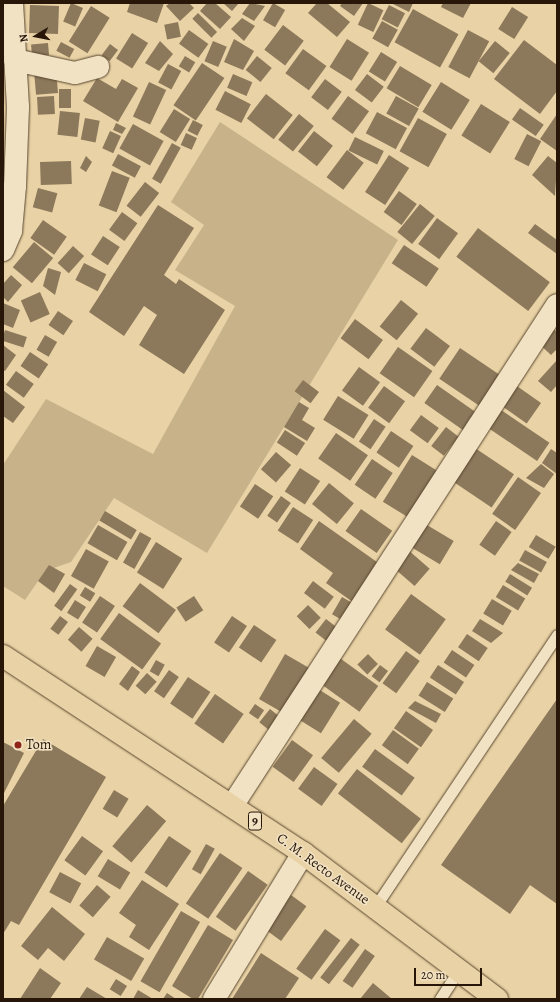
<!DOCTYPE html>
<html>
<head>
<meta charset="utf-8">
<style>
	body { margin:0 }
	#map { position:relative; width:560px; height:1002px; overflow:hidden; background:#e9d2a5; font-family:Alegreya,serif }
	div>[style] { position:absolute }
	.green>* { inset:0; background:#c8b28a }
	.building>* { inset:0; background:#8c785a; transform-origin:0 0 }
	.roads { filter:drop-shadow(0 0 1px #58462f) drop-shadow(0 0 1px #58462f) }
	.lane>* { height:11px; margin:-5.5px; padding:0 5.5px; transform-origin:5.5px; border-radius:5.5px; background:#f1e2c4 }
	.street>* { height:22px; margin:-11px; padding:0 11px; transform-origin:11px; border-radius:11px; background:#f1e2c4 }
	.highway>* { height:22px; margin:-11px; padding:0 11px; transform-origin:11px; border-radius:11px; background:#e9d2a5 }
	.dots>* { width:11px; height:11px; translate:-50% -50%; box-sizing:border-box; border:2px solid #f1e2c4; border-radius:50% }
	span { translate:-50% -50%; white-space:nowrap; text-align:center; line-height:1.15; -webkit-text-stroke:3px #f1e2c4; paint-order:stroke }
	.shield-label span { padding:1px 3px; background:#f1e2c4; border:1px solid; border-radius:3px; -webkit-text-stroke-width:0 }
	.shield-label { font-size:13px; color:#281708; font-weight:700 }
	.poi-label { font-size:14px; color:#281708 }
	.left { translate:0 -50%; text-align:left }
	.street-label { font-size:14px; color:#281708 }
	.frame { position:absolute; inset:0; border:4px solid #281708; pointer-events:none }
	.north { position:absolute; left:16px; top:16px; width:40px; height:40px; -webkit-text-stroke:3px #f1e2c4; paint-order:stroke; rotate:260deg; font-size:11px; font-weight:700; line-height:16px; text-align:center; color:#281708 }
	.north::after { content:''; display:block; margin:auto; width:14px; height:18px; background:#281708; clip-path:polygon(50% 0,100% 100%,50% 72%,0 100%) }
	.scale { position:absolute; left:414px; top:968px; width:68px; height:18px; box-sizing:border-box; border:2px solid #281708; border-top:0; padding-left:5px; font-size:12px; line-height:14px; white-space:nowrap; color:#281708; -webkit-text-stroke:3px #f1e2c4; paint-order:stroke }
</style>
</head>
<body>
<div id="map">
	<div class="green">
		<i style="clip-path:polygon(220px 122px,398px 240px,207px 553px,114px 498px,71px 562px,45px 571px,25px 600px,3px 586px,3px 465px,46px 399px,153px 454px,235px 306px,175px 270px,204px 225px,171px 202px)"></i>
	</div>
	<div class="building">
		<i style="left:71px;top:3px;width:13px;height:20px;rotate:23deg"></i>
		<i style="clip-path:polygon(130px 3px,164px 3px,157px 23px,127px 12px)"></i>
		<i style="clip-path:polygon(170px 3px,189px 3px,194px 8px,180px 21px,166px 6px)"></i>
		<i style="clip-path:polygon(207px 3px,215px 3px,231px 17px,220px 29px,200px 11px)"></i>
		<i style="clip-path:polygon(223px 3px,239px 3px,232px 11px)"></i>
		<i style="clip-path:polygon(250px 3px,265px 6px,254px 21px,242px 14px)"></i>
		<i style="left:273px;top:3px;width:14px;height:20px;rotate:30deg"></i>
		<i style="clip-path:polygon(317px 3px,327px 3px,350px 22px,337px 37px,308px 13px)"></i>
		<i style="clip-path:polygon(342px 3px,363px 3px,354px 16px,340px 6px)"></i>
		<i style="left:368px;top:3px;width:17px;height:24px;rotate:25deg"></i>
		<i style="clip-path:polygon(391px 3px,413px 3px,409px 12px)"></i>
		<i style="clip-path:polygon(443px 3px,471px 3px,463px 18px,441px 7px)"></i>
		<i style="left:30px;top:5px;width:29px;height:28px;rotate:2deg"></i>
		<i style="left:389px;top:5px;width:18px;height:16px;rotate:27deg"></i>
		<i style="left:91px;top:6px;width:22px;height:42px;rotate:32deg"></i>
		<i style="left:512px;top:7px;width:19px;height:26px;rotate:32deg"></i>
		<i style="left:413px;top:9px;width:52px;height:38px;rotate:29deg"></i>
		<i style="left:198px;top:13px;width:27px;height:8px;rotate:45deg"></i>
		<i style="clip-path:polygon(242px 18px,255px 26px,244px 41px,231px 29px)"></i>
		<i style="left:382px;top:21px;width:18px;height:20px;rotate:29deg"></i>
		<i style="left:178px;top:22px;width:15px;height:14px;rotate:79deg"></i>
		<i style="left:283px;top:25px;width:26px;height:31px;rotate:37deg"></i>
		<i style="left:189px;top:30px;width:24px;height:17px;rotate:36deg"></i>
		<i style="left:468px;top:30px;width:24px;height:42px;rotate:28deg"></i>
		<i style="left:132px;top:33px;width:19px;height:30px;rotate:32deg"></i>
		<i style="clip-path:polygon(234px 39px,254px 51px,243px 70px,224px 62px)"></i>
		<i style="left:347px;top:39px;width:26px;height:33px;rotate:32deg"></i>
		<i style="clip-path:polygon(524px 40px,557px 65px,557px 91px,540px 114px,494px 79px)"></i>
		<i style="clip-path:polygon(160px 41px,173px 54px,159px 71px,145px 63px)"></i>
		<i style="left:213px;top:41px;width:15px;height:22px;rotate:23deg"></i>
		<i style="left:495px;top:41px;width:19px;height:26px;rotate:39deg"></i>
		<i style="left:61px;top:42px;width:15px;height:10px;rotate:28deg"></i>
		<i style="left:48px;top:43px;width:12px;height:17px;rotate:85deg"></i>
		<i style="left:110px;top:44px;width:10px;height:14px;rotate:37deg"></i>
		<i style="left:303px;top:49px;width:29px;height:30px;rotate:36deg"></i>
		<i style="left:381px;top:52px;width:19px;height:23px;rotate:32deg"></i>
		<i style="left:185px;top:56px;width:12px;height:12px;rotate:31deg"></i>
		<i style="left:257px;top:56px;width:19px;height:18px;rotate:39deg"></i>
		<i style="left:202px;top:63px;width:27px;height:51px;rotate:34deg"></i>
		<i style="left:168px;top:64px;width:15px;height:21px;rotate:28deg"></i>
		<i style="left:400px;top:66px;width:37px;height:26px;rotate:31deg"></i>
		<i style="left:56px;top:70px;width:23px;height:22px;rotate:85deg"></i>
		<i style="left:233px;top:74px;width:21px;height:15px;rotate:23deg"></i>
		<i style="left:367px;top:74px;width:21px;height:20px;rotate:37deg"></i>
		<i style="clip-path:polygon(97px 78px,116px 89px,122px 79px,138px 88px,118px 122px,83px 101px)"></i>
		<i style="left:325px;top:79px;width:21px;height:23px;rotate:37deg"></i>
		<i style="left:149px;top:82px;width:19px;height:38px;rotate:25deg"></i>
		<i style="left:441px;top:82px;width:34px;height:35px;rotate:32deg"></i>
		<i style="left:59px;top:89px;width:12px;height:19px"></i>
		<i style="left:225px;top:91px;width:29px;height:21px;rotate:27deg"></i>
		<i style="left:266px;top:94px;width:34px;height:31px;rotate:38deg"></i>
		<i style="left:54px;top:96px;width:18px;height:17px;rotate:87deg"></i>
		<i style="left:348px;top:96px;width:26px;height:28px;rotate:36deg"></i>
		<i style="left:396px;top:96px;width:26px;height:20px;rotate:29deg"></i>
		<i style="left:481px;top:104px;width:34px;height:37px;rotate:32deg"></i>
		<i style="left:520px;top:108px;width:29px;height:14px;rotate:35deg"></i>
		<i style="left:174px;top:109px;width:19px;height:27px;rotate:32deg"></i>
		<i style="left:60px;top:111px;width:20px;height:24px;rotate:6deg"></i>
		<i style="left:377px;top:112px;width:34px;height:24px;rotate:28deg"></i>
		<i style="left:299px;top:114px;width:19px;height:33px;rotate:39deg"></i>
		<i style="clip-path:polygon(557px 114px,557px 151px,540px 139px)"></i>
		<i style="left:85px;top:118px;width:15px;height:22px;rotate:11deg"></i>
		<i style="left:418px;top:118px;width:33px;height:38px;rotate:29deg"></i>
		<i style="left:193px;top:120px;width:11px;height:12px;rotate:27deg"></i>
		<i style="clip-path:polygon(116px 123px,126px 128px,122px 134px,113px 130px)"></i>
		<i style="left:133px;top:124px;width:35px;height:28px;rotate:29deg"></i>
		<i style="left:110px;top:131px;width:12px;height:19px;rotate:24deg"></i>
		<i style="left:314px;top:131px;width:24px;height:26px;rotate:38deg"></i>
		<i style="left:186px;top:133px;width:12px;height:13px;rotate:24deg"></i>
		<i style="left:527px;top:134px;width:16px;height:28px;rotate:27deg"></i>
		<i style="left:355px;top:137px;width:32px;height:15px;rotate:26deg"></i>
		<i style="left:172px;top:143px;width:10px;height:41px;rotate:29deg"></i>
		<i style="left:347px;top:150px;width:21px;height:34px;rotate:37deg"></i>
		<i style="left:118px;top:154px;width:26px;height:13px;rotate:28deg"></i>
		<i style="left:389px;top:155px;width:24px;height:44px;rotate:33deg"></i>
		<i style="clip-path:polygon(86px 156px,92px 162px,86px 172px,80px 168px)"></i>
		<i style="clip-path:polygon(548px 156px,557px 163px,555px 196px,532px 175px)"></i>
		<i style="left:71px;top:161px;width:23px;height:31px;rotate:88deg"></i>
		<i style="left:112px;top:171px;width:19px;height:37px;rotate:21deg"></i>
		<i style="left:145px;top:182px;width:18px;height:30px;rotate:38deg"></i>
		<i style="left:38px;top:188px;width:20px;height:20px;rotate:15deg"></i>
		<i style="left:399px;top:191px;width:22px;height:26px;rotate:36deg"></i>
		<i style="left:420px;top:204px;width:19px;height:36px;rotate:39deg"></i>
		<i style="clip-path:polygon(158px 205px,194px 228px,164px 275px,176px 284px,179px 279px,225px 310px,184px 374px,139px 345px,157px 315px,144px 306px,124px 336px,89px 312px)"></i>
		<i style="left:122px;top:212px;width:19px;height:22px;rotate:36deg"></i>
		<i style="left:437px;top:218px;width:26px;height:32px;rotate:36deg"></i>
		<i style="left:43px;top:220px;width:29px;height:22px;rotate:35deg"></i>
		<i style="clip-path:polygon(535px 224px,557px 240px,557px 254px,528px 233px)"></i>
		<i style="left:478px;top:228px;width:90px;height:36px;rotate:37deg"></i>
		<i style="left:103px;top:236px;width:20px;height:22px;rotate:33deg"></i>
		<i style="left:34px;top:242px;width:25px;height:33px;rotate:40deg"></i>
		<i style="left:404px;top:245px;width:42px;height:22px;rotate:34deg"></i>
		<i style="left:73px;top:246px;width:15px;height:23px;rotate:42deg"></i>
		<i style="left:84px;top:263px;width:25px;height:19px;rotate:27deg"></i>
		<i style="clip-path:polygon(48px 268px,61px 272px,55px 295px,43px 286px)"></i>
		<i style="clip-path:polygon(11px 275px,22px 285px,8px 302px,3px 297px,3px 284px)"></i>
		<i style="left:40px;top:292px;width:24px;height:21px;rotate:66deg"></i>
		<i style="left:401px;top:300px;width:22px;height:34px;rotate:39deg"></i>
		<i style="clip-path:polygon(3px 303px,20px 310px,13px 328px,3px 324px)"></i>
		<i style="left:58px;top:311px;width:18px;height:17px;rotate:34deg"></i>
		<i style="left:355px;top:319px;width:35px;height:24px;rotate:37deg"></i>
		<i style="clip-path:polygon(550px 326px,557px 332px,557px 349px,551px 355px,536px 341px)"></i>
		<i style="left:426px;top:328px;width:30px;height:26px;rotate:37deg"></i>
		<i style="left:5px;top:330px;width:23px;height:11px;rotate:18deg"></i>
		<i style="left:45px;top:335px;width:14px;height:17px;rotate:30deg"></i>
		<i style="clip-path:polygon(3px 345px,16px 355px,5px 371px,3px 370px)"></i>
		<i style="left:398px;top:347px;width:42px;height:32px;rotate:35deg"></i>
		<i style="left:460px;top:348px;width:50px;height:37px;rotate:34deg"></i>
		<i style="left:30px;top:352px;width:22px;height:17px;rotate:34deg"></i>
		<i style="clip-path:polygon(557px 360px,557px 385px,551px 392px,538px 381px)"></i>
		<i style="left:359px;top:367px;width:26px;height:29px;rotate:36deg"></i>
		<i style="left:16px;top:371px;width:22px;height:17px;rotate:36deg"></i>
		<i style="left:303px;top:380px;width:20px;height:14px;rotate:37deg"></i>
		<i style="left:514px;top:384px;width:33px;height:25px;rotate:35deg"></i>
		<i style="left:437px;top:385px;width:47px;height:22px;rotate:35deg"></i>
		<i style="left:384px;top:386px;width:26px;height:27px;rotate:36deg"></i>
		<i style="clip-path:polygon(3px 390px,25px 407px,13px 423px,3px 416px)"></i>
		<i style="left:338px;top:396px;width:36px;height:28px;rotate:32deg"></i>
		<i style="clip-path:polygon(299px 402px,309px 408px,302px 420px,315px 428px,307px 441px,284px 427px)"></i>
		<i style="left:498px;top:408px;width:62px;height:22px;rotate:34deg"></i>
		<i style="left:421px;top:415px;width:22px;height:19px;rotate:36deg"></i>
		<i style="left:374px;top:419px;width:14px;height:27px;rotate:34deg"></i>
		<i style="left:446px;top:427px;width:16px;height:24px;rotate:38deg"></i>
		<i style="left:285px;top:430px;width:24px;height:15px;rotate:33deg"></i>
		<i style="left:391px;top:431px;width:27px;height:26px;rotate:34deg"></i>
		<i style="left:336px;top:433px;width:39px;height:31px;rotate:35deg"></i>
		<i style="left:475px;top:448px;width:47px;height:40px;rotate:34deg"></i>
		<i style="clip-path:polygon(551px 449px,557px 453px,557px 474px,542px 463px)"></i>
		<i style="left:276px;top:452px;width:20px;height:23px;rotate:41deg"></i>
		<i style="left:412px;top:455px;width:32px;height:55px;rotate:32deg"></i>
		<i style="left:372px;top:459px;width:25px;height:31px;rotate:34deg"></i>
		<i style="clip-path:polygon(541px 464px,554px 474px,544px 488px,526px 478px)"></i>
		<i style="left:300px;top:468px;width:24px;height:28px;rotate:33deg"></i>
		<i style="left:518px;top:477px;width:28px;height:45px;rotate:35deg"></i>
		<i style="left:329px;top:483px;width:32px;height:27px;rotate:39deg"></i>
		<i style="left:255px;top:484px;width:22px;height:27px;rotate:34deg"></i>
		<i style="left:281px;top:496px;width:12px;height:24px;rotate:35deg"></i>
		<i style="left:293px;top:507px;width:24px;height:28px;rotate:33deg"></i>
		<i style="left:361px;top:509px;width:38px;height:27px;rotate:35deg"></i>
		<i style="left:105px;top:511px;width:37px;height:11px;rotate:31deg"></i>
		<i style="clip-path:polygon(319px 521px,384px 567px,357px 605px,326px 583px,333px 573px,300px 549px)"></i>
		<i style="left:496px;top:521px;width:19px;height:29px;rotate:35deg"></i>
		<i style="left:422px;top:522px;width:37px;height:27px;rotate:31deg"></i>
		<i style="left:98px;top:525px;width:34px;height:21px;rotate:30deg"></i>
		<i style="left:140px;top:532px;width:13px;height:35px;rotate:29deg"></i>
		<i style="left:536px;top:535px;width:23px;height:14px;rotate:31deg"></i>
		<i style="left:156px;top:542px;width:31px;height:36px;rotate:32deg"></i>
		<i style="left:86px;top:549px;width:26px;height:31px;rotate:29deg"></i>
		<i style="left:407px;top:549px;width:30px;height:23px;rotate:41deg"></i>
		<i style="left:525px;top:550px;width:25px;height:12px;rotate:29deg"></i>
		<i style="clip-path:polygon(518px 563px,539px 574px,534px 583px,511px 570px)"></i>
		<i style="clip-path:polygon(49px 565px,65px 574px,54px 593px,38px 581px)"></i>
		<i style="left:510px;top:574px;width:26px;height:9px;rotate:32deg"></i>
		<i style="left:313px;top:581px;width:26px;height:15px;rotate:37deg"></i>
		<i style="left:140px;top:583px;width:45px;height:29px;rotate:37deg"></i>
		<i style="left:70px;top:584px;width:9px;height:27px;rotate:36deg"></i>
		<i style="left:503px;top:585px;width:26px;height:14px;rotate:31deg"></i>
		<i style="left:85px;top:587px;width:12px;height:10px;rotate:31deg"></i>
		<i style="left:411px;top:594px;width:43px;height:44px;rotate:36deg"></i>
		<i style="left:100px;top:596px;width:18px;height:32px;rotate:34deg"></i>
		<i style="left:194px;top:596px;width:17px;height:21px;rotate:57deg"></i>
		<i style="left:342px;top:597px;width:14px;height:20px;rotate:30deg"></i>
		<i style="left:492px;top:599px;width:23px;height:17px;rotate:31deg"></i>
		<i style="left:75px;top:600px;width:13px;height:15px;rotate:32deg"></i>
		<i style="left:308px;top:605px;width:18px;height:16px;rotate:45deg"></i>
		<i style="left:119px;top:613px;width:52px;height:32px;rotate:36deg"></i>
		<i style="left:60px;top:616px;width:10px;height:16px;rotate:37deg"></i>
		<i style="left:232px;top:616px;width:18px;height:32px;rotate:34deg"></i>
		<i style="left:326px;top:619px;width:18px;height:17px;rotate:38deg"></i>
		<i style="clip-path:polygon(480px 619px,503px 633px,491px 643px,472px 631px)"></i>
		<i style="left:254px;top:625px;width:27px;height:27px;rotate:34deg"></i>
		<i style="left:79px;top:627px;width:18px;height:17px;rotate:41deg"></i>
		<i style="left:467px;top:634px;width:25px;height:16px;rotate:34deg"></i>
		<i style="left:97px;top:646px;width:22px;height:23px;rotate:30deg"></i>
		<i style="left:452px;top:650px;width:27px;height:15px;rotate:34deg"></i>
		<i style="left:406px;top:651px;width:17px;height:40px;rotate:36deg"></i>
		<i style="left:285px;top:654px;width:28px;height:52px;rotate:30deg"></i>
		<i style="left:368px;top:654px;width:14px;height:15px;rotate:45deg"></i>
		<i style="left:337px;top:656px;width:51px;height:32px;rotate:36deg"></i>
		<i style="left:156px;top:660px;width:10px;height:13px;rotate:29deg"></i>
		<i style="left:380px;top:665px;width:10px;height:14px;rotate:37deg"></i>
		<i style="left:438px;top:665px;width:31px;height:15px;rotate:33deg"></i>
		<i style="clip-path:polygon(132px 666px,140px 672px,128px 691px,119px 684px)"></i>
		<i style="left:169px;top:670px;width:12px;height:26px;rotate:35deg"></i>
		<i style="left:147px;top:673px;width:13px;height:17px;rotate:42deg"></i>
		<i style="left:188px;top:677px;width:27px;height:32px;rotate:34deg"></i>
		<i style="left:427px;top:682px;width:31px;height:16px;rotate:32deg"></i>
		<i style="left:318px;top:689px;width:26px;height:36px;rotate:32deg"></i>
		<i style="left:215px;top:694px;width:35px;height:36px;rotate:35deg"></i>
		<i style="clip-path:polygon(557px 699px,557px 904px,530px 885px,510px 914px,441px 865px)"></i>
		<i style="clip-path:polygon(415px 701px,441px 714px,436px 723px,408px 708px)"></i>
		<i style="left:255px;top:704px;width:11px;height:11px;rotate:34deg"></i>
		<i style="left:270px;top:709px;width:14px;height:17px;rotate:39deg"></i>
		<i style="left:406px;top:711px;width:33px;height:21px;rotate:35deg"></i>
		<i style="left:354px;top:719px;width:23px;height:51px;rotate:40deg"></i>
		<i style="left:393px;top:730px;width:32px;height:19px;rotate:36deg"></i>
		<i style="clip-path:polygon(43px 739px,106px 777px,19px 925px,11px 921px,3px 934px,3px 806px)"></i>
		<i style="left:292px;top:740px;width:26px;height:33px;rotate:36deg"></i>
		<i style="clip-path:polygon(3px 742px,24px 753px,3px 795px)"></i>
		<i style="left:375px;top:749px;width:49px;height:22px;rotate:36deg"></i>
		<i style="left:314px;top:767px;width:29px;height:27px;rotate:36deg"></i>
		<i style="left:357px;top:769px;width:81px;height:31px;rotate:38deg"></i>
		<i style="left:114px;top:790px;width:17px;height:22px;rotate:31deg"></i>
		<i style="left:147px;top:805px;width:25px;height:54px;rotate:40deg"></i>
		<i style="left:82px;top:836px;width:26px;height:30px;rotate:36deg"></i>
		<i style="left:169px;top:836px;width:27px;height:44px;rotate:34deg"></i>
		<i style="left:206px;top:844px;width:10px;height:29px;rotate:29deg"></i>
		<i style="left:220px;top:853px;width:27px;height:61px;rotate:34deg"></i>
		<i style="left:108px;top:859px;width:26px;height:20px;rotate:31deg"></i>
		<i style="left:248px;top:871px;width:24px;height:56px;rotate:35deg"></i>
		<i style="left:60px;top:872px;width:24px;height:23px;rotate:28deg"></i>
		<i style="clip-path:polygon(142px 880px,179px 904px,149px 950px,129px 937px,136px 925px,119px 913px)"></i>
		<i style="left:97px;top:885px;width:18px;height:27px;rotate:41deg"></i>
		<i style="left:291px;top:895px;width:19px;height:43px;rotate:36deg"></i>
		<i style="clip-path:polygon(52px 907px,85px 934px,64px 961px,48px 948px,38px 960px,21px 946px)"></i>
		<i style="left:181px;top:911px;width:22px;height:81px;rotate:30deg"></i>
		<i style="clip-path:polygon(208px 925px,233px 940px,198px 999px,193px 999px,172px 986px)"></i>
		<i style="left:325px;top:929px;width:19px;height:49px;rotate:36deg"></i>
		<i style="left:107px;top:937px;width:43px;height:26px;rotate:30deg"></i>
		<i style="left:351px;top:938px;width:11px;height:50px;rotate:38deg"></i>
		<i style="left:365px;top:949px;width:12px;height:39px;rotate:35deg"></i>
		<i style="clip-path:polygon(261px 953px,299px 978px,285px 999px,232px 999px)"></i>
		<i style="clip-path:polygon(40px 968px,61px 983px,50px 999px,20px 999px)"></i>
		<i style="left:116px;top:979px;width:13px;height:12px;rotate:32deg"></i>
		<i style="clip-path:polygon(373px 983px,392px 999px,360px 999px)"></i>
		<i style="clip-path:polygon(87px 987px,107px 999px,79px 999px)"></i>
		<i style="clip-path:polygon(138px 990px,153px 999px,133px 999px)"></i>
		<i style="clip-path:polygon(167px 993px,176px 999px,163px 999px)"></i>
	</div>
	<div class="roads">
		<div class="lane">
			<i style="left:375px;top:907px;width:327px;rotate:-56.2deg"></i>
			<i style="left:440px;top:999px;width:35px;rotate:-57deg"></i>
		</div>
		<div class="street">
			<i style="left:15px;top:60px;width:61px;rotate:12.2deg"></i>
			<i style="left:75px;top:73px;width:24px;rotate:-15deg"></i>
			<i style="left:3px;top:250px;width:21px;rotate:-67deg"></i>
			<i style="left:11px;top:231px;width:45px;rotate:-84.9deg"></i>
			<i style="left:15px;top:186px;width:79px;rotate:-87.8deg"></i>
			<i style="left:18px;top:107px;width:104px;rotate:-93.3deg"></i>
			<i style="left:232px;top:806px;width:597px;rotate:-57.03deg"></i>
			<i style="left:214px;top:999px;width:171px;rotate:-58.6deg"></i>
		</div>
		<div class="highway">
			<i style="left:3px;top:656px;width:359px;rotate:33.3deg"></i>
			<i style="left:303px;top:853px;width:243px;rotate:37deg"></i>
		</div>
	</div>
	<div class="dots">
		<i style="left:18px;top:745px;background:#8f2418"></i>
	</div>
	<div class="shield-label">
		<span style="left:255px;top:821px">9</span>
	</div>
	<div class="poi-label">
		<span class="left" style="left:26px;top:745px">Tom</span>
	</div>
	<div class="street-label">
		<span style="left:323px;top:869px;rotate:36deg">C. M. Recto Avenue</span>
	</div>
	<div class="frame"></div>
	<div class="north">N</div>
	<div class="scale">20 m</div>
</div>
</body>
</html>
